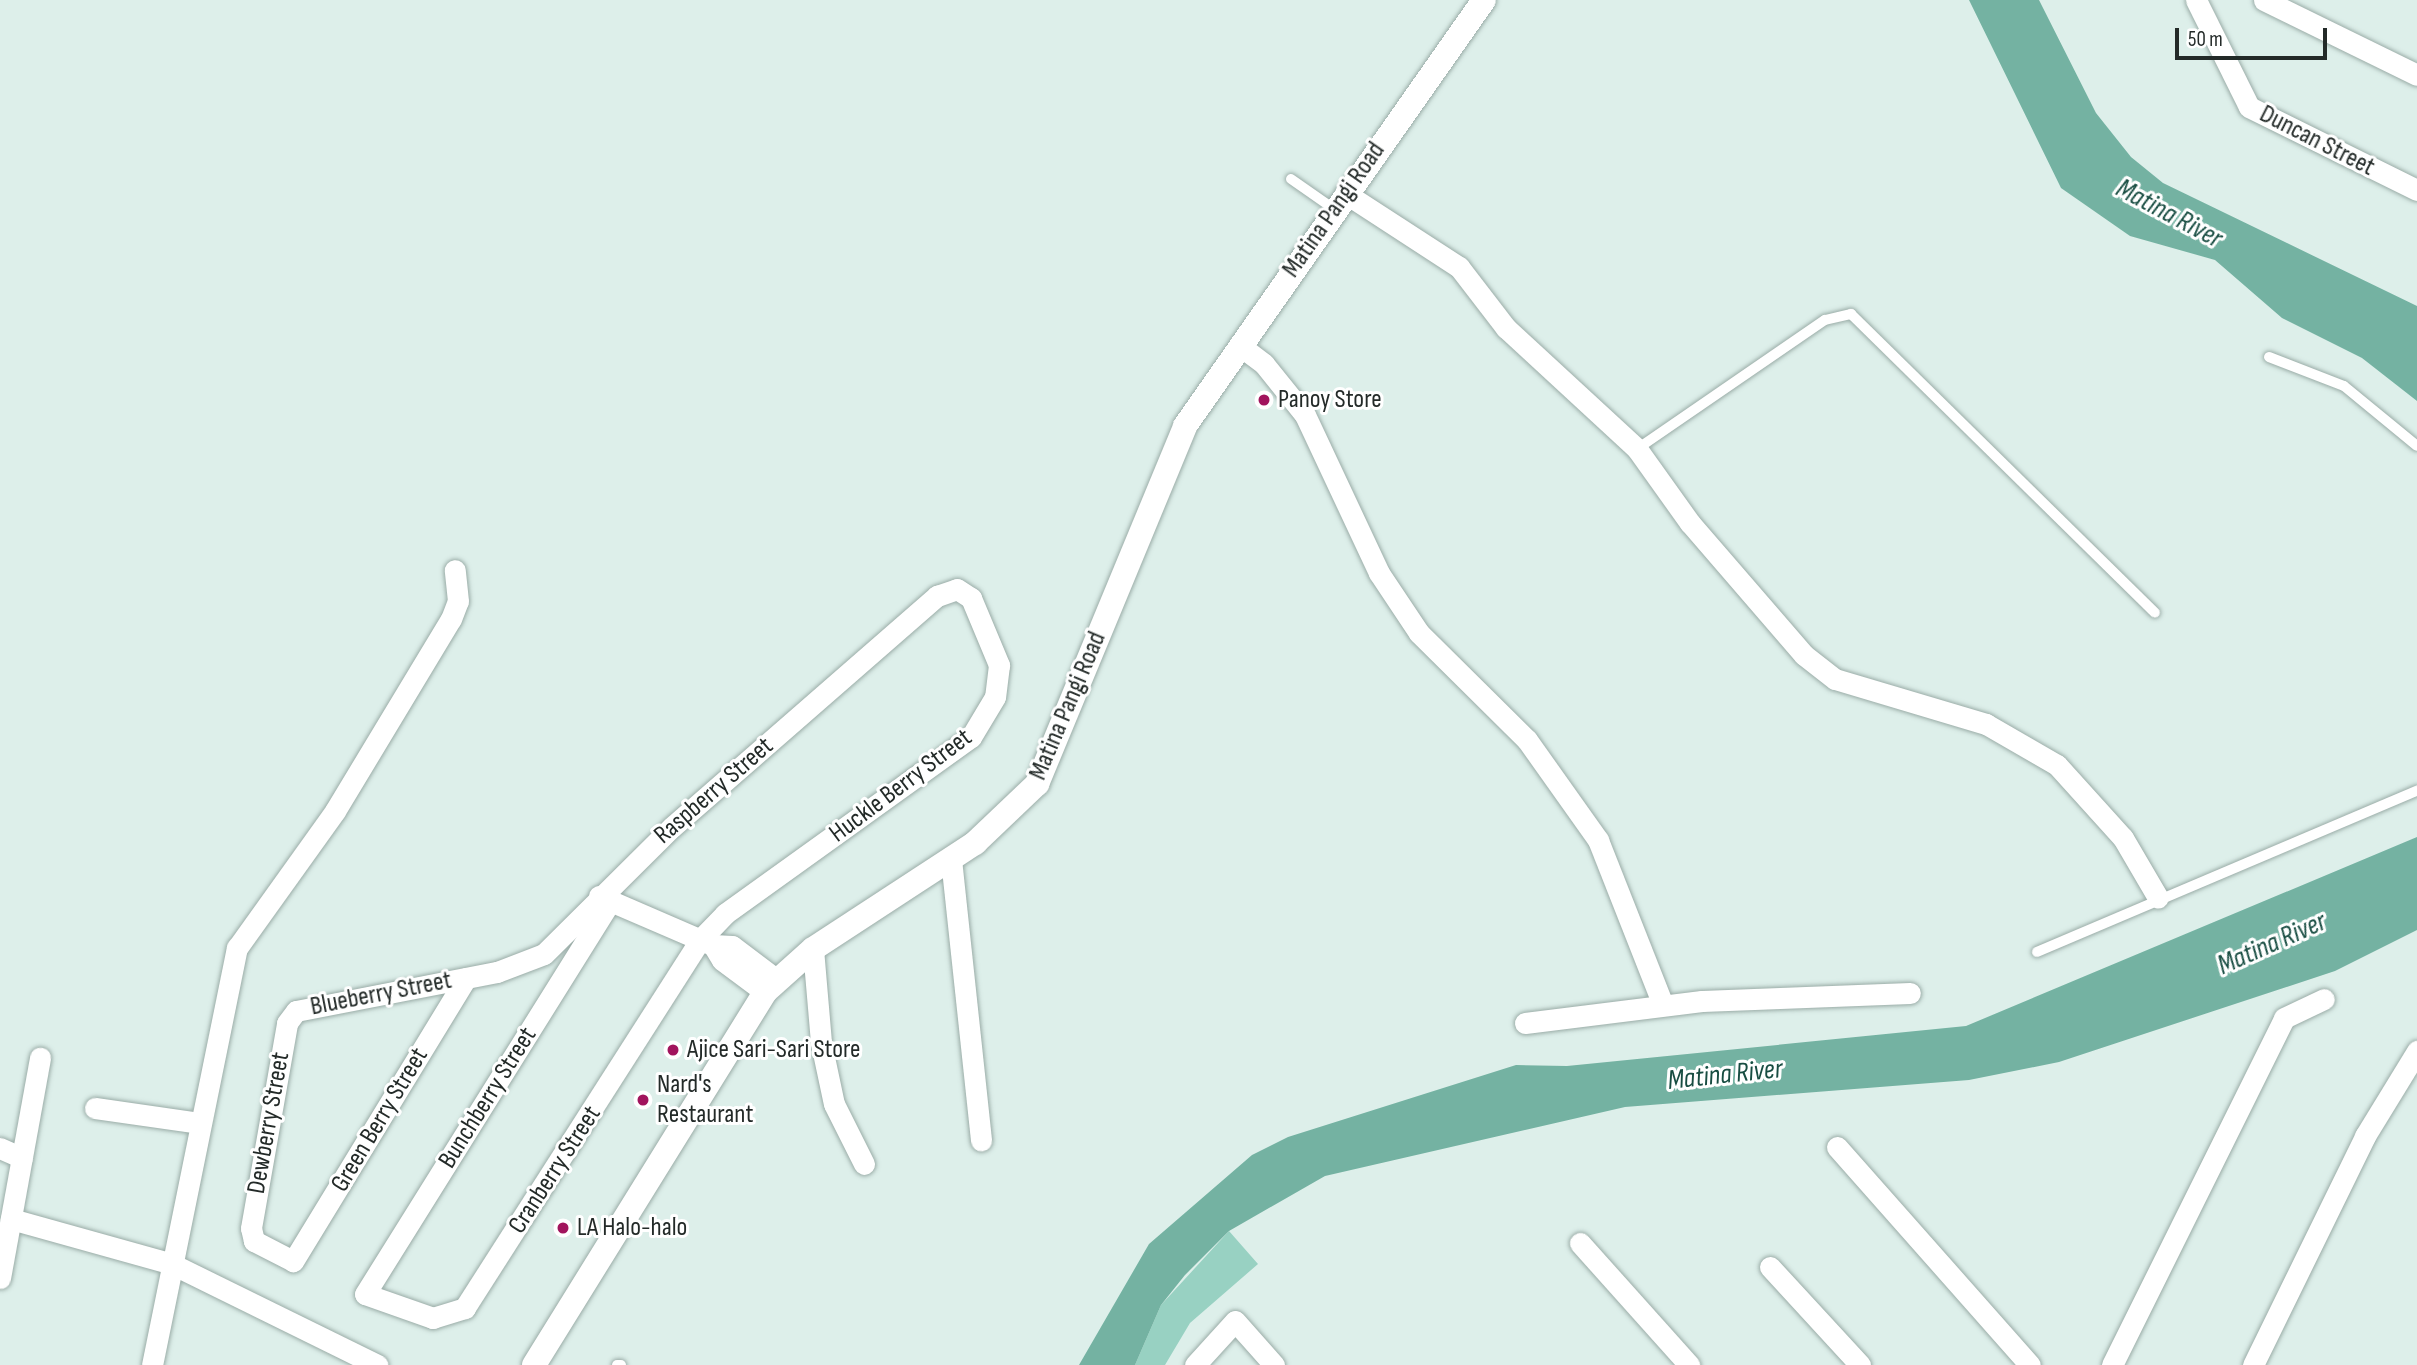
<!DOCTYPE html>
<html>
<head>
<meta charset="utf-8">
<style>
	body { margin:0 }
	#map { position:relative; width:2417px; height:1365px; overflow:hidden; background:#ddefea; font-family:"Sofia Sans Condensed",sans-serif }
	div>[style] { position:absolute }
	.green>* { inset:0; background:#98d1c2 }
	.water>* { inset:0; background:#74b2a2 }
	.roads { filter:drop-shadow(0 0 2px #9aaca7) drop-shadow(0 0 2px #9aaca7) }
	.service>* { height:10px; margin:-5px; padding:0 5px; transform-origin:5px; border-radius:5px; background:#fff }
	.minor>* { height:21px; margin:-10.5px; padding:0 10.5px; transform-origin:10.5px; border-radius:10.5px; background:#fff }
	.tertiary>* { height:24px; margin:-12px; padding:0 12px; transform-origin:12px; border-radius:12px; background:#fff }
	.dots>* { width:19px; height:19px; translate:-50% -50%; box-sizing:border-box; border:4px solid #fff; border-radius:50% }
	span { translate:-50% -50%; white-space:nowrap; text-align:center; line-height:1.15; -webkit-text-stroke:6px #fff; paint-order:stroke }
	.street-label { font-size:26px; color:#232a28 }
	.poi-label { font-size:26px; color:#232a28 }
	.left { translate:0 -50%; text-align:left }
	.water-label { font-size:28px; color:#184d42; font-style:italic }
	.scale { position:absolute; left:2175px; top:28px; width:152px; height:32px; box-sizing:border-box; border:4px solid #232a28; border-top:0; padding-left:9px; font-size:21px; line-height:24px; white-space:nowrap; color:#232a28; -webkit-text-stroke:5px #fff; paint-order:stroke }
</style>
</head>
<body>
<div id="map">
	<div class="green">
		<i style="clip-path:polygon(1229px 1231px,1258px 1264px,1190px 1323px,1165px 1365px,1135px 1365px,1161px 1305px)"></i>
	</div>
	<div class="water">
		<i style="clip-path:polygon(1969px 0,2039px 0,2096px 113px,2131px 157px,2163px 183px,2417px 306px,2417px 401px,2362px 358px,2282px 318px,2215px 260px,2130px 236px,2061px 188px)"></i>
		<i style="clip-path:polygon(2417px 837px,2417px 930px,2335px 971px,2059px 1062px,1969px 1080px,1625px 1107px,1325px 1176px,1229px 1231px,1185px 1275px,1161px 1305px,1135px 1365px,1079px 1365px,1149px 1244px,1252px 1155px,1288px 1137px,1516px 1065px,1567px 1066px,1966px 1026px)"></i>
	</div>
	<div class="roads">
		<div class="service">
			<i style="left:1291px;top:179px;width:52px;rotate:34.9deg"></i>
			<i style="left:2269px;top:357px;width:80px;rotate:21.1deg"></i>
			<i style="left:2344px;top:386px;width:94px;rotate:39.4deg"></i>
			<i style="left:1637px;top:449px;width:228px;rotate:-34.5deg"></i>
			<i style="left:1825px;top:320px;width:27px;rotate:-13deg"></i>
			<i style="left:1851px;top:314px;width:426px;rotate:44.5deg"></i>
			<i style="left:2037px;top:952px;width:413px;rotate:-23deg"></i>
			<i style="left:617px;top:1365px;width:4px"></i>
		</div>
		<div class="minor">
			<i style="left:2196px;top:0;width:119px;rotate:63.6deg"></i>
			<i style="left:2249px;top:107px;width:187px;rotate:26.3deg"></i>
			<i style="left:2264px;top:0;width:170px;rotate:26.1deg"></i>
			<i style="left:1345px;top:193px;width:136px;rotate:33deg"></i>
			<i style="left:1459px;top:267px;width:77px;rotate:52.4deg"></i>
			<i style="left:1506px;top:328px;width:178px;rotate:42.7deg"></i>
			<i style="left:1637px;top:449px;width:91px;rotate:54.4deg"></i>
			<i style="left:1690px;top:523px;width:174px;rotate:49.2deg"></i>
			<i style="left:1804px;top:655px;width:39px;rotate:38deg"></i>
			<i style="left:1835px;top:679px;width:158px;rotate:16.6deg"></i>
			<i style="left:1986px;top:724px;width:82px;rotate:30deg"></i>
			<i style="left:2057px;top:765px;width:98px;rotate:47.9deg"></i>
			<i style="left:2123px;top:838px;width:69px;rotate:59.7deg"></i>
			<i style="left:1239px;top:345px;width:31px;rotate:37deg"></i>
			<i style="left:1264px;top:364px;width:65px;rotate:51.2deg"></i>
			<i style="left:1305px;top:415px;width:174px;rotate:64.9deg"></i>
			<i style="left:1379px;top:573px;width:72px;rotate:56.3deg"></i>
			<i style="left:1419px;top:633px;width:152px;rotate:44.7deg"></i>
			<i style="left:1527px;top:740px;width:123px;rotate:54.6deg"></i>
			<i style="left:1598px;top:840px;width:177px;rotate:68.5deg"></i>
			<i style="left:951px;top:859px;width:283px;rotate:83.9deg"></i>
			<i style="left:599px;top:896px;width:124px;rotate:23.3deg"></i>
			<i style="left:713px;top:945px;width:19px;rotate:3deg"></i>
			<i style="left:732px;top:946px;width:55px;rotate:36.9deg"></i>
			<i style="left:713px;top:945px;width:17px;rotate:59deg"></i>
			<i style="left:722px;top:960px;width:54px;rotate:36.7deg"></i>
			<i style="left:813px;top:949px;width:94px;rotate:85.1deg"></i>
			<i style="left:821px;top:1043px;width:62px;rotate:78deg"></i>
			<i style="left:834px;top:1104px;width:67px;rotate:63.4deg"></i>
			<i style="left:466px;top:978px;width:332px;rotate:121.4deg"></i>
			<i style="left:293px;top:1261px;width:44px;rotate:-152.9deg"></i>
			<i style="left:254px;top:1241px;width:13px;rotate:-103deg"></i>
			<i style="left:251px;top:1228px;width:208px;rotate:-80deg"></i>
			<i style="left:287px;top:1023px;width:15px;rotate:-53deg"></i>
			<i style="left:296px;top:1011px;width:205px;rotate:-11deg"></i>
			<i style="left:497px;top:972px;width:50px;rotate:-21deg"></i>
			<i style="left:544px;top:954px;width:180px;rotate:-44.8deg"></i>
			<i style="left:672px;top:827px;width:352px;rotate:-41.1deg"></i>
			<i style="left:937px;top:596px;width:21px;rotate:-19deg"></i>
			<i style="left:957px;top:589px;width:17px;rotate:33deg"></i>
			<i style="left:971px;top:598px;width:73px;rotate:67.3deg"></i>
			<i style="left:999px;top:665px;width:32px;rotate:97deg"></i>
			<i style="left:995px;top:697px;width:47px;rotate:121deg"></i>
			<i style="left:971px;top:737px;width:303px;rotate:144.3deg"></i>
			<i style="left:725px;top:914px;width:36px;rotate:134deg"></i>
			<i style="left:700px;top:940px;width:437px;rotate:122.6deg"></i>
			<i style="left:465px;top:1308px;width:34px;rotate:163deg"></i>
			<i style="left:433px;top:1318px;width:72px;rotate:-160.6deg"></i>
			<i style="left:365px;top:1294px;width:464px;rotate:-58deg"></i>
			<i style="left:1525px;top:1023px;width:178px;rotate:-7.1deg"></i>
			<i style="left:1702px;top:1001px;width:208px;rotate:-2.2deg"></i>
			<i style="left:95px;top:1108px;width:105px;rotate:8.2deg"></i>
			<i style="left:1837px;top:1147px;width:291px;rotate:48.5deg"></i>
			<i style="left:0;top:1148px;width:24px;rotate:24deg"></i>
			<i style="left:11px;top:1219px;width:167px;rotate:15.6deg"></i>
			<i style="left:172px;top:1264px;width:229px;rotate:26.2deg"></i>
			<i style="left:1580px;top:1243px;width:164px;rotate:48.2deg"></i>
			<i style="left:1770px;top:1267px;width:133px;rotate:47.4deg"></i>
			<i style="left:0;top:1278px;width:224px;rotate:-79.7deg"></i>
			<i style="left:152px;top:1365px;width:426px;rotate:-78.5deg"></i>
			<i style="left:237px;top:948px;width:168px;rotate:-54.4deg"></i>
			<i style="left:335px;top:811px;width:224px;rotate:-58.9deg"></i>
			<i style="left:451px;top:619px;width:19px;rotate:-69deg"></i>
			<i style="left:458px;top:601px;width:31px;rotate:-96deg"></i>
			<i style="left:1195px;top:1365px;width:59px;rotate:-47.7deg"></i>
			<i style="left:1235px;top:1321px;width:59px;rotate:48.4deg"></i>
			<i style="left:2112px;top:1365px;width:387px;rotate:-63.6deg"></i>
			<i style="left:2284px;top:1018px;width:44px;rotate:-25.4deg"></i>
			<i style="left:2253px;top:1365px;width:255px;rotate:-63.9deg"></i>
			<i style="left:2365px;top:1136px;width:100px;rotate:-58.5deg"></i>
		</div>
		<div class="tertiary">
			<i style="left:534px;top:1365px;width:439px;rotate:-58.2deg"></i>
			<i style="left:765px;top:992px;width:64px;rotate:-41.9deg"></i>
			<i style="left:813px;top:949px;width:194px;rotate:-33.2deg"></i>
			<i style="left:975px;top:843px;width:86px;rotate:-43.6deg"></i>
			<i style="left:1037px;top:784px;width:387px;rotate:-67.5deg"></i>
			<i style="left:1185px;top:426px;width:520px;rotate:-54.94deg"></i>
		</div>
	</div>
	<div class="dots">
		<i style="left:1264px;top:400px;background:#a1145d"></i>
		<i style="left:673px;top:1050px;background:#a1145d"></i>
		<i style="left:643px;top:1100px;background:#a1145d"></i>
		<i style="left:563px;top:1228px;background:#a1145d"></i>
	</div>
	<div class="street-label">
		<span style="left:2317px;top:141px;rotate:27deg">Duncan Street</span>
		<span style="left:1334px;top:210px;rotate:-55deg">Matina Pangi Road</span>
		<span style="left:1068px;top:706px;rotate:-67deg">Matina Pangi Road</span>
		<span style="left:901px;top:786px;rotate:-37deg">Huckle Berry Street</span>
		<span style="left:714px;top:791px;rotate:-41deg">Raspberry Street</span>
		<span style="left:381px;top:994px;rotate:-11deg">Blueberry Street</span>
		<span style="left:488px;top:1098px;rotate:-58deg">Bunchberry Street</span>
		<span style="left:380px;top:1120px;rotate:-59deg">Green Berry Street</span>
		<span style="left:269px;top:1123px;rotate:-80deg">Dewberry Street</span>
		<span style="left:555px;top:1170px;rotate:-57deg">Cranberry Street</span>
	</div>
	<div class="poi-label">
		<span class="left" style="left:1278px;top:400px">Panoy Store</span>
		<span class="left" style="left:687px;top:1050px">Ajice Sari-Sari Store</span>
		<span class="left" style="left:657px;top:1100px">Nard's<br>Restaurant</span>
		<span class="left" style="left:577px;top:1228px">LA Halo-halo</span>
	</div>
	<div class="water-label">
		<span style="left:2169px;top:214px;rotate:28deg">Matina River</span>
		<span style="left:2272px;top:944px;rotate:-24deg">Matina River</span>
		<span style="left:1725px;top:1075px;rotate:-6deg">Matina River</span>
	</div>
	<div class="scale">50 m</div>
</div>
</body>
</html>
